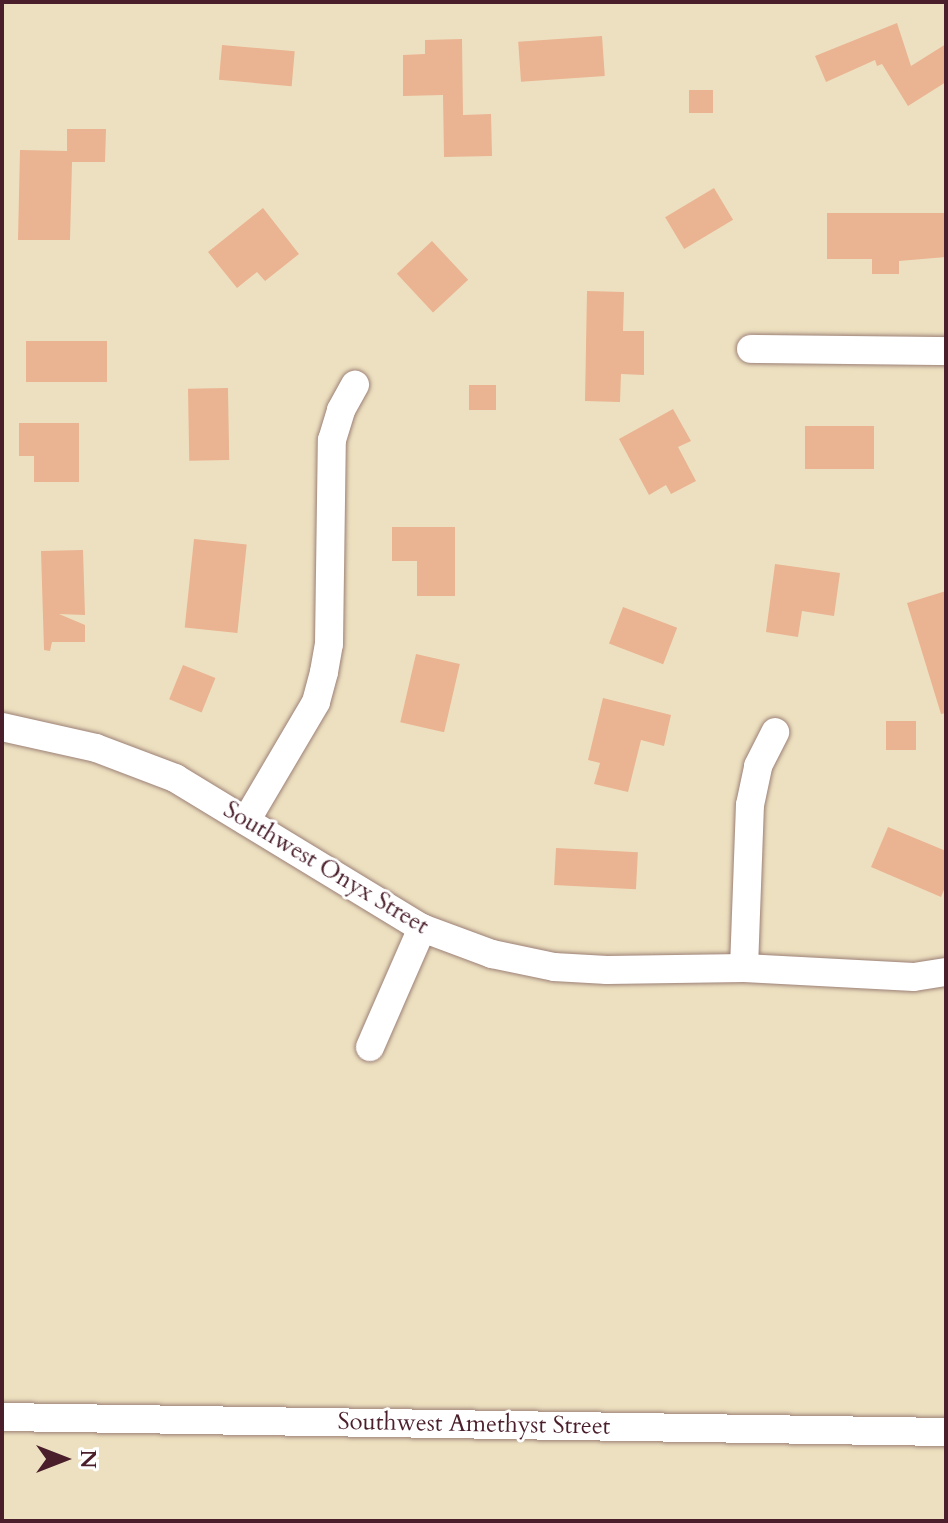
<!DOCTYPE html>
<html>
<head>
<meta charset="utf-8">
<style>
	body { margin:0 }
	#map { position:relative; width:948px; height:1523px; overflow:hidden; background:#ede0c0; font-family:Cardo,serif }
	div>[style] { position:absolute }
	.building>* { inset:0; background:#eab391; transform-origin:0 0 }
	.roads { filter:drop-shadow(0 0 2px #9c8076) drop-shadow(0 0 2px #9c8076) }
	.minor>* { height:28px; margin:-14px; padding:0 14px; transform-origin:14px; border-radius:14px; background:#fff }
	span { translate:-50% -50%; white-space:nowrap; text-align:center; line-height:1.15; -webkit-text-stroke:6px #fff; paint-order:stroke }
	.street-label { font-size:24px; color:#4a1f2b }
	.frame { position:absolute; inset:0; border:4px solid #4a1f2b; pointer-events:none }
	.north { position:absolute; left:24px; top:1419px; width:80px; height:80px; -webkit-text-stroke:6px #fff; paint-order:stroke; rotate:90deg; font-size:22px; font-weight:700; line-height:32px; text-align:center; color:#4a1f2b }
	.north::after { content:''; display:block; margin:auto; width:28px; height:36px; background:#4a1f2b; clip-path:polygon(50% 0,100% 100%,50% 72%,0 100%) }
</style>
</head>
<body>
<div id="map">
	<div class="building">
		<i style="clip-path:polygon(897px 23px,911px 66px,946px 44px,946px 82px,908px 106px,882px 64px,877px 66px,875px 60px,826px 82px,815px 56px)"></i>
		<i style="left:602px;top:36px;width:40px;height:84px;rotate:86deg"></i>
		<i style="clip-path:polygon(462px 39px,463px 115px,491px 114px,492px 156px,444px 157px,443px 95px,403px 96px,403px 55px,425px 54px,425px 40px)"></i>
		<i style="left:222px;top:45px;width:73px;height:35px;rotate:5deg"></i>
		<i style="left:689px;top:90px;width:24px;height:23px"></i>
		<i style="clip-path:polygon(67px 129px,106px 129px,105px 162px,72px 162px,70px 240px,18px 240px,20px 150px,67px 151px)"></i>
		<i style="left:714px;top:188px;width:37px;height:57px;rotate:59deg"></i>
		<i style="clip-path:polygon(263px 208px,299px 254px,265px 281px,257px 272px,237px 288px,208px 252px)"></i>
		<i style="clip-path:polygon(827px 213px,946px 213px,946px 257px,899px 261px,899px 274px,872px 274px,872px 259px,827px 259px)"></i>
		<i style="left:432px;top:241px;width:53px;height:48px;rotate:47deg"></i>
		<i style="clip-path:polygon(587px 291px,624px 292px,623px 331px,644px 331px,644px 375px,621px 374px,620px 402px,585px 401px)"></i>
		<i style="left:26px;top:341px;width:81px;height:41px"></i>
		<i style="left:469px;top:385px;width:27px;height:25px"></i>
		<i style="left:228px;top:388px;width:72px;height:40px;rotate:89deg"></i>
		<i style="clip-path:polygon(673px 409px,691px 441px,678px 447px,696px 481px,671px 494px,666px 485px,649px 495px,619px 439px)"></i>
		<i style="clip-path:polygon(19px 423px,79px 423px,79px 482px,34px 482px,34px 456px,19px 456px)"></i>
		<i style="left:805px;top:426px;width:69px;height:43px"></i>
		<i style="clip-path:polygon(392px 527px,455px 527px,455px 596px,417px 596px,417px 561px,392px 561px)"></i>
		<i style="left:194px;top:539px;width:53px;height:89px;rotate:6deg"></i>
		<i style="clip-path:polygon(83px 550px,85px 615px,59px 614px,85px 625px,85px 642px,52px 642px,50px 651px,44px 650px,41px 551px)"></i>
		<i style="clip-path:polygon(775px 564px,840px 573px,834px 616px,802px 611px,798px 637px,766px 632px)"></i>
		<i style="clip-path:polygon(946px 591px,946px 713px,941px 714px,907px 603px)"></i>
		<i style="left:623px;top:607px;width:58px;height:39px;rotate:21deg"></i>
		<i style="left:416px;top:654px;width:45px;height:70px;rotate:13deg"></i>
		<i style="left:183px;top:665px;width:35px;height:37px;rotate:22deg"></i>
		<i style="clip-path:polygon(603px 698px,671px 715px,664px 746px,641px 740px,628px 792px,594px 784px,600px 763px,588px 760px)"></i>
		<i style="left:886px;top:721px;width:30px;height:29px"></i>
		<i style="clip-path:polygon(888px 827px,946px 851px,946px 885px,941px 897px,871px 867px)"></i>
		<i style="left:556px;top:848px;width:82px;height:37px;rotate:3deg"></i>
	</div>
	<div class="roads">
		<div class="minor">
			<i style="left:751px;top:349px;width:195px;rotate:0.6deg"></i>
			<i style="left:2px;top:727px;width:96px;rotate:12.6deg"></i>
			<i style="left:96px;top:748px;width:85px;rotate:20.8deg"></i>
			<i style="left:175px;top:778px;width:289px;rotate:31.3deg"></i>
			<i style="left:422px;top:928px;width:75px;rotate:20.4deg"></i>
			<i style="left:492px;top:954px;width:63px;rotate:11.8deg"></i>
			<i style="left:554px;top:967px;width:53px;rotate:3.2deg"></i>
			<i style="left:607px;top:970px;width:137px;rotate:-0.8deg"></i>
			<i style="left:744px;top:968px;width:170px;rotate:3deg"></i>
			<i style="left:914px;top:977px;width:32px;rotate:-9deg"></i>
			<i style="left:246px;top:821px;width:138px;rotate:-59.5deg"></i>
			<i style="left:316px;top:702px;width:31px;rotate:-75deg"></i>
			<i style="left:324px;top:672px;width:28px;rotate:-80deg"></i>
			<i style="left:329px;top:644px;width:204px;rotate:-89.2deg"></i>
			<i style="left:332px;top:440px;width:31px;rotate:-73deg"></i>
			<i style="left:341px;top:410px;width:29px;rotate:-61deg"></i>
			<i style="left:744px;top:968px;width:163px;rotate:-87.9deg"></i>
			<i style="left:750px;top:805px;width:40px;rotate:-78deg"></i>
			<i style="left:758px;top:766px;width:38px;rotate:-63deg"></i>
			<i style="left:370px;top:1047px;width:130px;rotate:-66.4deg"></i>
			<i style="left:2px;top:1417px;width:944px;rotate:0.91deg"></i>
		</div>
	</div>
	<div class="street-label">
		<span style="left:326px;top:868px;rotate:31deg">Southwest Onyx Street</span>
		<span style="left:474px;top:1424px;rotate:1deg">Southwest Amethyst Street</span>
	</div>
	<div class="frame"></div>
	<div class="north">N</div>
</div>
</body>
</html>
